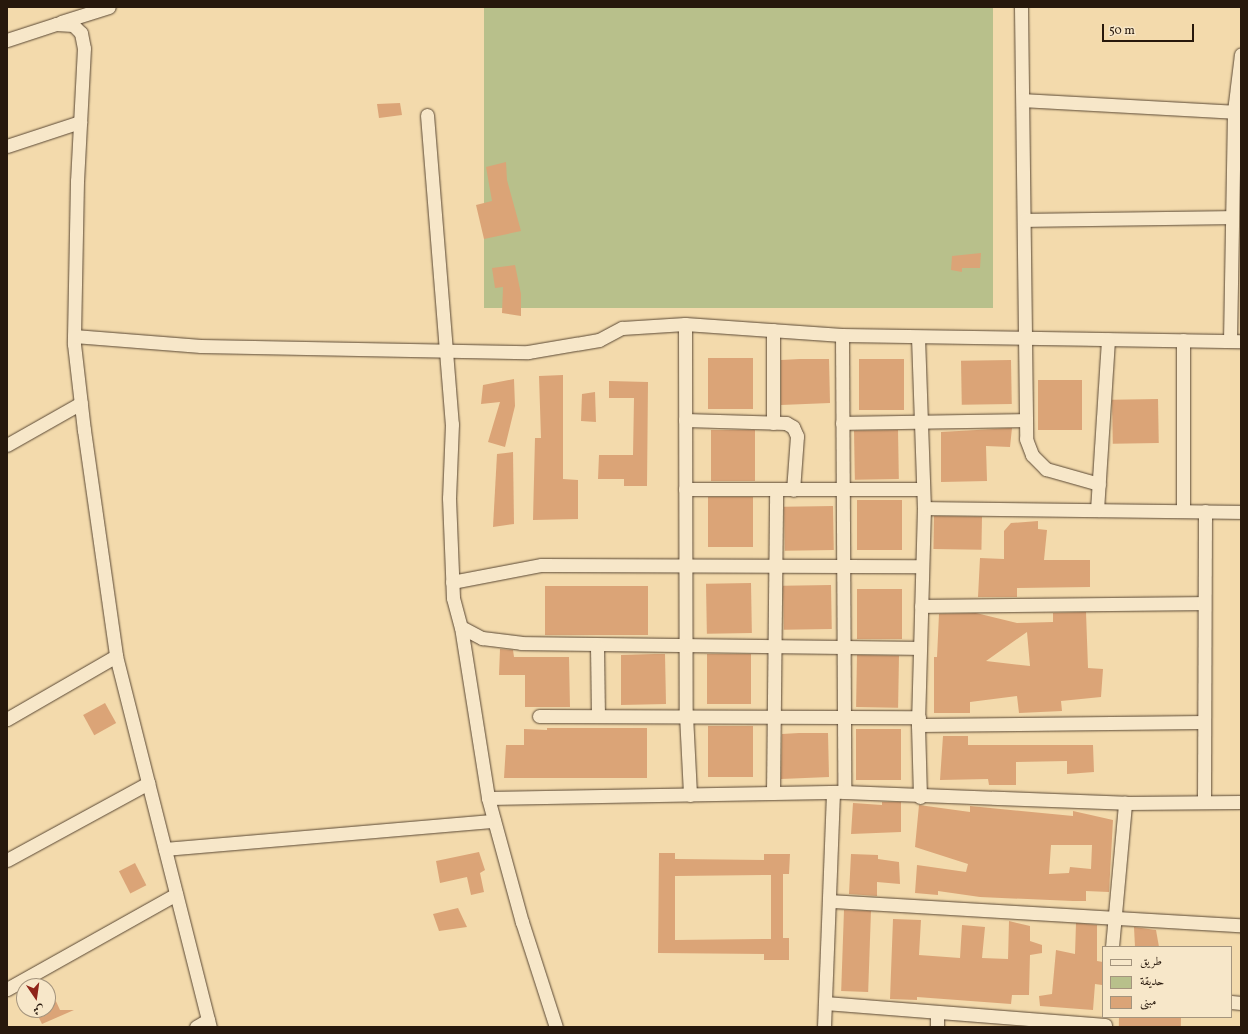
<!DOCTYPE html>
<html>
<head>
<meta charset="utf-8">
<style>
	body { margin:0 }
	#map { position:relative; width:1248px; height:1034px; overflow:hidden; background:#f3daac; font-family:Vollkorn,Amiri,serif }
	div>[style] { position:absolute }
	.green>* { inset:0; background:#b8c08b; transform-origin:0 0 }
	.building>* { inset:0; background:#dba477; transform-origin:0 0 }
	.roads { filter:drop-shadow(0 0 1px #5a4834) drop-shadow(0 0 1px #5a4834) }
	.minor>* { height:13px; margin:-6.5px; padding:0 6.5px; transform-origin:6.5px; border-radius:6.5px; background:#f7e7c9 }
	span { translate:-50% -50%; white-space:nowrap; text-align:center; line-height:1.15; -webkit-text-stroke:3px #f7e7c9; paint-order:stroke }
	.frame { position:absolute; inset:0; border:8px solid #27180c; pointer-events:none }
	.legend { position:absolute; left:1102px; top:946px; width:130px; height:72px; box-sizing:border-box; background:#f7e7c9; border:1px solid #a4947d; margin:0; padding:5px 7px; list-style:none; font-size:12px; color:#27180c }
	.legend li { display:flex; align-items:center; gap:8px; height:20px }
	.legend b { width:20px; border:1px solid #a4947d }
	.north { position:absolute; left:16px; top:978px; width:40px; height:40px; box-sizing:border-box; background:#f7e7c9; border:1px solid #a4947d; border-radius:50%; rotate:167deg; font-size:11px; font-weight:700; line-height:16px; text-align:center; color:#27180c }
	.north::after { content:''; display:block; margin:auto; width:14px; height:18px; background:#8f2418; clip-path:polygon(50% 0,100% 100%,50% 72%,0 100%) }
	.scale { position:absolute; left:1102px; top:24px; width:92px; height:18px; box-sizing:border-box; border:2px solid #27180c; border-top:0; padding-left:5px; font-size:12px; line-height:14px; white-space:nowrap; color:#27180c; -webkit-text-stroke:3px #f7e7c9; paint-order:stroke }
</style>
</head>
<body>
<div id="map">
	<div class="green">
		<i style="left:484px;top:7px;width:509px;height:301px"></i>
	</div>
	<div class="building">
		<i style="clip-path:polygon(400px 103px,402px 115px,379px 118px,377px 104px)"></i>
		<i style="clip-path:polygon(506px 162px,507px 180px,521px 231px,484px 239px,476px 205px,492px 201px,486px 167px)"></i>
		<i style="clip-path:polygon(981px 253px,980px 268px,962px 268px,962px 272px,951px 270px,952px 256px)"></i>
		<i style="clip-path:polygon(515px 265px,521px 294px,521px 316px,502px 313px,503px 287px,495px 288px,492px 268px)"></i>
		<i style="left:708px;top:358px;width:45px;height:51px"></i>
		<i style="clip-path:polygon(800px 359px,829px 359px,830px 403px,781px 405px,781px 360px)"></i>
		<i style="left:859px;top:359px;width:45px;height:51px"></i>
		<i style="left:1011px;top:360px;width:44px;height:50px;rotate:89deg"></i>
		<i style="clip-path:polygon(563px 375px,563px 479px,578px 480px,578px 519px,533px 520px,535px 438px,541px 438px,539px 376px)"></i>
		<i style="clip-path:polygon(514px 379px,515px 406px,505px 447px,488px 442px,500px 402px,481px 404px,483px 385px)"></i>
		<i style="left:1038px;top:380px;width:44px;height:50px"></i>
		<i style="clip-path:polygon(609px 381px,648px 382px,647px 486px,624px 486px,624px 479px,598px 479px,599px 455px,633px 455px,634px 398px,609px 398px)"></i>
		<i style="clip-path:polygon(595px 392px,596px 422px,581px 421px,582px 394px)"></i>
		<i style="left:1158px;top:399px;width:44px;height:46px;rotate:89deg"></i>
		<i style="clip-path:polygon(1012px 428px,1010px 447px,986px 446px,987px 481px,941px 482px,941px 432px)"></i>
		<i style="left:711px;top:430px;width:44px;height:51px"></i>
		<i style="left:898px;top:430px;width:49px;height:44px;rotate:89deg"></i>
		<i style="clip-path:polygon(513px 452px,514px 524px,493px 527px,497px 454px)"></i>
		<i style="left:708px;top:497px;width:45px;height:50px"></i>
		<i style="left:902px;top:500px;width:50px;height:45px;rotate:90deg"></i>
		<i style="left:833px;top:506px;width:44px;height:49px;rotate:89deg"></i>
		<i style="left:934px;top:516px;width:48px;height:33px;rotate:1deg"></i>
		<i style="clip-path:polygon(1038px 521px,1038px 529px,1047px 530px,1044px 560px,1090px 560px,1090px 587px,1017px 588px,1017px 597px,978px 597px,980px 558px,1004px 559px,1004px 531px,1011px 523px)"></i>
		<i style="left:751px;top:583px;width:50px;height:45px;rotate:89deg"></i>
		<i style="left:831px;top:585px;width:44px;height:48px;rotate:89deg"></i>
		<i style="left:545px;top:586px;width:103px;height:49px"></i>
		<i style="left:857px;top:589px;width:45px;height:50px"></i>
		<i style="clip-path:polygon(evenodd,1086px 612px,1088px 668px,1103px 669px,1101px 697px,1061px 701px,1062px 711px,1019px 713px,1017px 696px,970px 702px,970px 713px,934px 713px,934px 657px,937px 657px,939px 614px,976px 613px,1017px 623px,1053px 622px,1053px 613px,1086px 612px,1027px 632px,1030px 666px,986px 661px,1027px 632px)"></i>
		<i style="clip-path:polygon(500px 649px,513px 650px,514px 657px,569px 657px,570px 707px,525px 707px,525px 675px,499px 675px)"></i>
		<i style="clip-path:polygon(654px 654px,665px 654px,666px 704px,621px 705px,621px 655px)"></i>
		<i style="left:707px;top:654px;width:44px;height:50px"></i>
		<i style="left:857px;top:655px;width:42px;height:52px;rotate:1deg"></i>
		<i style="left:105px;top:703px;width:23px;height:25px;rotate:61deg"></i>
		<i style="left:708px;top:726px;width:45px;height:51px"></i>
		<i style="clip-path:polygon(547px 728px,647px 728px,647px 778px,504px 778px,506px 745px,524px 745px,524px 729px,547px 730px)"></i>
		<i style="left:856px;top:729px;width:45px;height:51px"></i>
		<i style="clip-path:polygon(799px 733px,828px 733px,829px 777px,781px 779px,782px 734px)"></i>
		<i style="clip-path:polygon(943px 736px,968px 736px,968px 745px,1093px 745px,1094px 772px,1067px 774px,1067px 761px,1016px 762px,1016px 785px,989px 785px,988px 779px,940px 780px)"></i>
		<i style="clip-path:polygon(882px 802px,901px 802px,901px 832px,851px 834px,853px 803px,882px 805px)"></i>
		<i style="clip-path:polygon(evenodd,919px 805px,970px 812px,970px 806px,1073px 816px,1073px 811px,1113px 820px,1109px 892px,1086px 891px,1086px 901px,1073px 901px,980px 897px,938px 891px,938px 895px,915px 893px,917px 865px,966px 872px,968px 864px,915px 847px,919px 805px,1051px 845px,1092px 845px,1091px 869px,1070px 867px,1069px 873px,1049px 874px,1051px 845px)"></i>
		<i style="clip-path:polygon(479px 852px,485px 870px,480px 873px,484px 892px,471px 895px,467px 877px,440px 883px,436px 861px)"></i>
		<i style="clip-path:polygon(evenodd,659px 853px,675px 853px,675px 859px,764px 860px,764px 854px,790px 854px,789px 874px,783px 874px,783px 938px,789px 938px,789px 960px,764px 960px,764px 954px,658px 953px,659px 853px,771px 875px,771px 939px,675px 940px,675px 876px,771px 875px)"></i>
		<i style="clip-path:polygon(851px 854px,878px 855px,878px 859px,899px 862px,900px 884px,877px 882px,877px 896px,849px 894px)"></i>
		<i style="left:135px;top:863px;width:25px;height:18px;rotate:63deg"></i>
		<i style="clip-path:polygon(458px 908px,467px 927px,439px 931px,433px 914px)"></i>
		<i style="left:844px;top:910px;width:27px;height:81px;rotate:2deg"></i>
		<i style="clip-path:polygon(893px 919px,921px 920px,919px 955px,960px 958px,962px 925px,985px 927px,982px 958px,1008px 959px,1009px 921px,1030px 926px,1030px 941px,1042px 945px,1042px 953px,1030px 955px,1029px 995px,1012px 995px,1011px 1004px,917px 997px,917px 1000px,890px 999px)"></i>
		<i style="clip-path:polygon(1076px 923px,1097px 925px,1097px 961px,1103px 962px,1103px 977px,1102px 985px,1095px 984px,1093px 1010px,1040px 1006px,1039px 996px,1052px 994px,1056px 950px,1075px 954px)"></i>
		<i style="clip-path:polygon(1134px 927px,1156px 930px,1159px 947px,1135px 947px)"></i>
		<i style="clip-path:polygon(48px 984px,60px 1010px,74px 1010px,42px 1024px,35px 1010px,48px 1010px)"></i>
		<i style="left:1119px;top:1017px;width:62px;height:10px;rotate:1deg"></i>
	</div>
	<div class="roads">
		<div class="minor">
			<i style="left:1021px;top:7px;width:432px;rotate:89.3deg"></i>
			<i style="left:1026px;top:439px;width:17px;rotate:69deg"></i>
			<i style="left:1032px;top:455px;width:20px;rotate:45deg"></i>
			<i style="left:1046px;top:469px;width:55px;rotate:15.8deg"></i>
			<i style="left:61px;top:22px;width:50px;rotate:-17.4deg"></i>
			<i style="left:7px;top:40px;width:52px;rotate:-18.1deg"></i>
			<i style="left:56px;top:24px;width:17px;rotate:3deg"></i>
			<i style="left:73px;top:25px;width:11px;rotate:45deg"></i>
			<i style="left:81px;top:33px;width:15px;rotate:79deg"></i>
			<i style="left:84px;top:48px;width:133px;rotate:93deg"></i>
			<i style="left:77px;top:181px;width:163px;rotate:91.1deg"></i>
			<i style="left:74px;top:344px;width:87px;rotate:83.4deg"></i>
			<i style="left:84px;top:430px;width:228px;rotate:81.9deg"></i>
			<i style="left:116px;top:656px;width:383px;rotate:75.8deg"></i>
			<i style="left:1023px;top:100px;width:218px;rotate:3.2deg"></i>
			<i style="left:427px;top:115px;width:310px;rotate:85.4deg"></i>
			<i style="left:452px;top:424px;width:74px;rotate:92.3deg"></i>
			<i style="left:449px;top:498px;width:100px;rotate:87.7deg"></i>
			<i style="left:453px;top:598px;width:30px;rotate:75deg"></i>
			<i style="left:461px;top:627px;width:173px;rotate:81deg"></i>
			<i style="left:488px;top:798px;width:129px;rotate:74.7deg"></i>
			<i style="left:522px;top:922px;width:110px;rotate:72.1deg"></i>
			<i style="left:7px;top:146px;width:77px;rotate:-18.2deg"></i>
			<i style="left:1025px;top:220px;width:207px;rotate:-0.8deg"></i>
			<i style="left:685px;top:324px;width:391px;rotate:89.9deg"></i>
			<i style="left:686px;top:715px;width:80px;rotate:87.1deg"></i>
			<i style="left:773px;top:330px;width:93px;rotate:90deg"></i>
			<i style="left:842px;top:335px;width:457px;rotate:89.7deg"></i>
			<i style="left:74px;top:336px;width:127px;rotate:4.5deg"></i>
			<i style="left:201px;top:346px;width:327px;rotate:1.1deg"></i>
			<i style="left:528px;top:352px;width:72px;rotate:-9.6deg"></i>
			<i style="left:599px;top:340px;width:26px;rotate:-28deg"></i>
			<i style="left:622px;top:328px;width:63px;rotate:-3.6deg"></i>
			<i style="left:685px;top:324px;width:157px;rotate:4deg"></i>
			<i style="left:842px;top:335px;width:399px;rotate:0.9deg"></i>
			<i style="left:918px;top:337px;width:171px;rotate:88deg"></i>
			<i style="left:924px;top:508px;width:217px;rotate:91.6deg"></i>
			<i style="left:918px;top:725px;width:72px;rotate:88.4deg"></i>
			<i style="left:1183px;top:340px;width:171px;rotate:90deg"></i>
			<i style="left:1230px;top:341px;width:230px;rotate:-89deg"></i>
			<i style="left:1234px;top:111px;width:57px;rotate:-83deg"></i>
			<i style="left:685px;top:420px;width:101px;rotate:1.7deg"></i>
			<i style="left:786px;top:423px;width:8px;rotate:30deg"></i>
			<i style="left:793px;top:427px;width:10px;rotate:66deg"></i>
			<i style="left:797px;top:436px;width:54px;rotate:94.2deg"></i>
			<i style="left:842px;top:423px;width:184px;rotate:-0.9deg"></i>
			<i style="left:7px;top:445px;width:85px;rotate:-29.6deg"></i>
			<i style="left:685px;top:489px;width:238px"></i>
			<i style="left:924px;top:508px;width:317px;rotate:0.7deg"></i>
			<i style="left:1097px;top:510px;width:171px;rotate:-86.3deg"></i>
			<i style="left:452px;top:582px;width:91px;rotate:-10.8deg"></i>
			<i style="left:541px;top:565px;width:381px;rotate:0.2deg"></i>
			<i style="left:921px;top:606px;width:283px;rotate:-0.6deg"></i>
			<i style="left:461px;top:627px;width:24px;rotate:28deg"></i>
			<i style="left:482px;top:638px;width:39px;rotate:7deg"></i>
			<i style="left:521px;top:643px;width:399px;rotate:0.7deg"></i>
			<i style="left:597px;top:646px;width:69px;rotate:89.2deg"></i>
			<i style="left:539px;top:716px;width:380px;rotate:0.2deg"></i>
			<i style="left:7px;top:719px;width:126px;rotate:-30deg"></i>
			<i style="left:918px;top:725px;width:286px;rotate:-0.6deg"></i>
			<i style="left:773px;top:793px;width:303px;rotate:-89.4deg"></i>
			<i style="left:488px;top:798px;width:356px;rotate:-1deg"></i>
			<i style="left:844px;top:792px;width:281px;rotate:2.2deg"></i>
			<i style="left:1125px;top:803px;width:116px;rotate:-0.5deg"></i>
			<i style="left:1204px;top:800px;width:289px;rotate:-89.8deg"></i>
			<i style="left:165px;top:849px;width:330px;rotate:-4.9deg"></i>
			<i style="left:7px;top:860px;width:161px;rotate:-28.6deg"></i>
			<i style="left:831px;top:901px;width:411px;rotate:3.4deg"></i>
			<i style="left:1112px;top:947px;width:145px;rotate:-84.8deg"></i>
			<i style="left:7px;top:989px;width:194px;rotate:-29.3deg"></i>
			<i style="left:1231px;top:1002px;width:10px;rotate:6deg"></i>
			<i style="left:825px;top:1003px;width:281px;rotate:4.5deg"></i>
			<i style="left:196px;top:1027px;width:14px;rotate:-30deg"></i>
			<i style="left:824px;top:1027px;width:234px;rotate:-87.8deg"></i>
			<i style="left:937px;top:1027px;width:14px;rotate:-90deg"></i>
		</div>
	</div>
	<div class="frame"></div>
	<ul class="legend">
	<li><b style="height:5px;background:#f7e7c9"></b>طريق</li>
	<li><b style="height:11px;background:#b8c08b"></b>حديقة</li>
	<li><b style="height:11px;background:#dba477"></b>مبنى</li>
	</ul>
	<div class="north">ش</div>
	<div class="scale">50 m</div>
</div>
</body>
</html>
